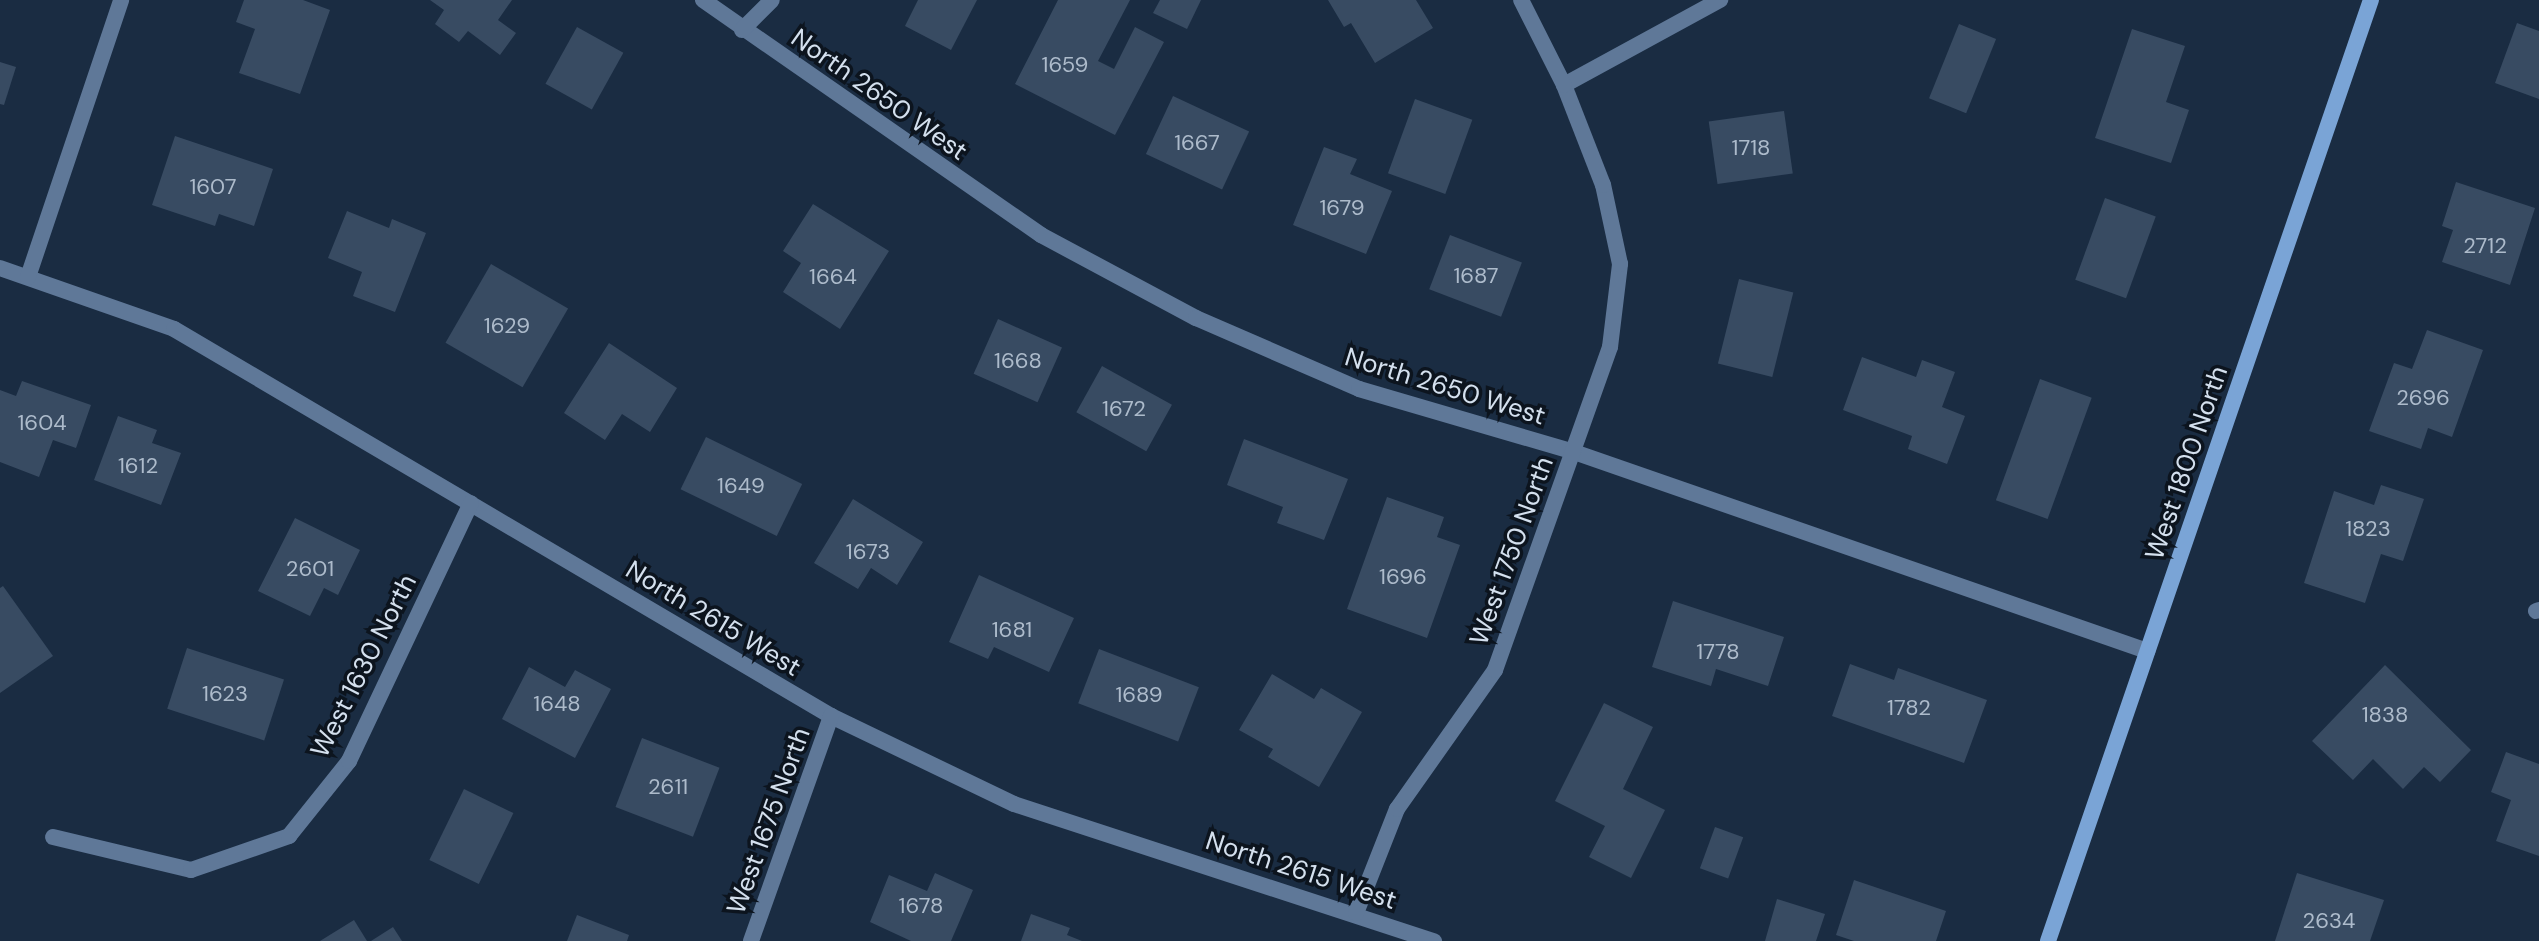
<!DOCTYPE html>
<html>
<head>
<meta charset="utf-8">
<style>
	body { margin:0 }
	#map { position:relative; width:2539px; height:941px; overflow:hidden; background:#1a2c42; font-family:"DM Sans",sans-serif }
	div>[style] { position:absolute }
	.building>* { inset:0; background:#384b62; transform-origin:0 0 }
	.street>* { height:16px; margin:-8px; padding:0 8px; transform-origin:8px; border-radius:8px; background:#5f7898 }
	.secondary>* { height:16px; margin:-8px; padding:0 8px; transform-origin:8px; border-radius:8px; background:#7aa4d6 }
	span { translate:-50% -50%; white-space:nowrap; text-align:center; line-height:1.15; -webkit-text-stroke:7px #0c141e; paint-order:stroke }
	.number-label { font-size:22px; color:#adbbcb }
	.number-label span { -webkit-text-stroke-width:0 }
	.street-label { font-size:26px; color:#d4e0ee }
</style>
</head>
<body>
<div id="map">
	<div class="building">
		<i style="clip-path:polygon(244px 0,303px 0,330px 10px,300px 94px,239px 73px,255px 29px,236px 22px)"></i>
		<i style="clip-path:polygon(430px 0,512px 0,498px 20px,516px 33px,500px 55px,468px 31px,459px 42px,435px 24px,444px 10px)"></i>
		<i style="clip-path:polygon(918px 0,977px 0,951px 50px,905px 26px)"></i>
		<i style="clip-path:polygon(1058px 0,1130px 0,1098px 61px,1114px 69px,1135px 27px,1164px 42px,1115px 135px,1015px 84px)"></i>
		<i style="clip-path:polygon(1160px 0,1201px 0,1187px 29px,1153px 13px)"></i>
		<i style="clip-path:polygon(1328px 0,1416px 0,1433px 28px,1375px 63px,1351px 23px,1344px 27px)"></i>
		<i style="clip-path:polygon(2517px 23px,2539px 31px,2539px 99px,2495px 83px)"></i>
		<i style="left:1959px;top:24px;width:40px;height:80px;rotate:22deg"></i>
		<i style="left:577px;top:27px;width:53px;height:65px;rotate:29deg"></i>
		<i style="clip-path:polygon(2132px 29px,2185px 46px,2166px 102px,2189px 110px,2171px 163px,2095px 138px)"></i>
		<i style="clip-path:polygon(0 62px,16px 67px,4px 105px,0 104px)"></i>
		<i style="left:1173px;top:96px;width:84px;height:64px;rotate:25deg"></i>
		<i style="left:1415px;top:99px;width:61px;height:79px;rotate:20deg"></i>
		<i style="left:1784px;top:111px;width:63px;height:76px;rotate:82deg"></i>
		<i style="clip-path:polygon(175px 136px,273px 169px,254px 226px,219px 214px,215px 226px,152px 205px)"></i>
		<i style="clip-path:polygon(1324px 147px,1357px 159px,1350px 174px,1392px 191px,1366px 254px,1293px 225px)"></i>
		<i style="clip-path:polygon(2456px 182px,2535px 208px,2510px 285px,2442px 262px,2453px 230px,2442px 226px)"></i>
		<i style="left:2105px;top:198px;width:54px;height:87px;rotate:20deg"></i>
		<i style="clip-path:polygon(813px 204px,889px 251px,840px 329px,783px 292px,801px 263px,783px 251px)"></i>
		<i style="clip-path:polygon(347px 211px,389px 228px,392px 219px,426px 233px,395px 312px,353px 296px,362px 272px,328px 258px)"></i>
		<i style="left:1450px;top:235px;width:77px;height:58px;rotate:21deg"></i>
		<i style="left:491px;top:264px;width:89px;height:91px;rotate:30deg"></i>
		<i style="left:1739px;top:279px;width:56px;height:87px;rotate:14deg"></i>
		<i style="left:998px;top:319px;width:70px;height:60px;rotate:24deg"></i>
		<i style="clip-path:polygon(2427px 330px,2483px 350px,2452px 437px,2428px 428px,2421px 449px,2369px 431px,2394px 363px,2412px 369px)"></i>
		<i style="clip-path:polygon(609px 343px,677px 388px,650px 432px,622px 414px,605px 440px,564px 413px)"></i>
		<i style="clip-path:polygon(1862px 357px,1916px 377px,1922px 360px,1955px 372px,1942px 407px,1965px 416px,1947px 464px,1908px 449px,1912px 436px,1843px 410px)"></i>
		<i style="left:1102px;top:366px;width:80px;height:53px;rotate:29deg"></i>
		<i style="left:2040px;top:379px;width:55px;height:129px;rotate:20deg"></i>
		<i style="clip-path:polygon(22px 381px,91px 405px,76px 448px,53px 440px,39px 477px,0 462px,0 390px,16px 396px)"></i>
		<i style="clip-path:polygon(118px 416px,157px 430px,152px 443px,181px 453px,161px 505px,94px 480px)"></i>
		<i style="left:706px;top:437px;width:107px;height:58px;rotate:26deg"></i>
		<i style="clip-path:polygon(1244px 439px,1348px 479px,1324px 540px,1277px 523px,1283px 507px,1227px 485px)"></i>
		<i style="clip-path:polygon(2381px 485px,2424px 499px,2403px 561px,2381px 554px,2365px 603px,2304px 583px,2334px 491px,2374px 505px)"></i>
		<i style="clip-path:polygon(1387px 497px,1444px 517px,1437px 537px,1460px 545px,1427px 638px,1347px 609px)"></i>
		<i style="clip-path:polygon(853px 499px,923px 542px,897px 585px,871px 568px,858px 589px,814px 563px)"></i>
		<i style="clip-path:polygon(295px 518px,360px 550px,338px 595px,324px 588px,310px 616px,258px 591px)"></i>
		<i style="clip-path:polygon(979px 575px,1074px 618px,1049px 672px,994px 647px,988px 659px,949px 642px)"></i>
		<i style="clip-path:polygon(3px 586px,53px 656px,0 693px,0 588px)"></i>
		<i style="clip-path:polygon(1673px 601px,1784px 637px,1768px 686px,1716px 669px,1711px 686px,1652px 667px)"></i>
		<i style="left:187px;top:648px;width:102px;height:64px;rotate:18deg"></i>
		<i style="left:1099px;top:649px;width:107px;height:58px;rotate:21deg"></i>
		<i style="clip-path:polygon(1850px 664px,1894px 680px,1898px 668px,1987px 700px,1964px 763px,1832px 716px)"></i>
		<i style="clip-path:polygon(2385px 665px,2471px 750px,2440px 782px,2424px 767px,2403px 789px,2373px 759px,2353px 780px,2312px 741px)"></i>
		<i style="clip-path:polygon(529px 667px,565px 687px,575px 670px,611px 689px,575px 758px,502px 719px)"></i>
		<i style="clip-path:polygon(1272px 674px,1314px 699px,1321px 688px,1362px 712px,1319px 787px,1268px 757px,1273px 749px,1239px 730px)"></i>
		<i style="clip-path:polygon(1604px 703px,1653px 727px,1623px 789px,1665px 810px,1631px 878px,1589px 857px,1605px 826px,1555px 801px)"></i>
		<i style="left:642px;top:738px;width:83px;height:74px;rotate:21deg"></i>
		<i style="clip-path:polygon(2506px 752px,2539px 764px,2539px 856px,2496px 841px,2511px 800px,2491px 792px)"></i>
		<i style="left:464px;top:789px;width:55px;height:79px;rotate:26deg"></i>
		<i style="left:1715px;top:827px;width:30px;height:44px;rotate:20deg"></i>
		<i style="clip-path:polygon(935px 873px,973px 890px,951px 941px,911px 941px,870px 922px,889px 875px,927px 891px)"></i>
		<i style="clip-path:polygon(2297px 873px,2384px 900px,2370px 941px,2275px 941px)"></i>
		<i style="clip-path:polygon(1854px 880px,1946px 911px,1936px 941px,1854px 941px,1836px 935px)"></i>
		<i style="clip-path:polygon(1777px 899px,1825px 914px,1816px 941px,1765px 941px)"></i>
		<i style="clip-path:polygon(1031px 914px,1070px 928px,1067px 935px,1082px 941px,1021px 941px)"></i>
		<i style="clip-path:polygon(577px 915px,629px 935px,627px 941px,567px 941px)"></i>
		<i style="clip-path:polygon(354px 920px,367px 941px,320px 941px)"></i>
		<i style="clip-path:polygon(393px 927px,402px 941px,371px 941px)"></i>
	</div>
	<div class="street">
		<i style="left:703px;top:0;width:412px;rotate:34.8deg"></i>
		<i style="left:1041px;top:235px;width:176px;rotate:28.2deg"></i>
		<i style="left:1196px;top:318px;width:178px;rotate:23.5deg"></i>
		<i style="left:1359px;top:389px;width:224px;rotate:16.3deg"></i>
		<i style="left:1574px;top:452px;width:607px;rotate:19.15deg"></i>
		<i style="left:742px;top:30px;width:42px;rotate:-45deg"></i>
		<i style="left:1564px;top:85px;width:178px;rotate:-28.6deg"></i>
		<i style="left:0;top:268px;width:184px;rotate:19.3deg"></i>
		<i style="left:174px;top:329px;width:763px;rotate:30.5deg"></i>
		<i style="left:831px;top:716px;width:203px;rotate:25.7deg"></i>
		<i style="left:1014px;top:804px;width:442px;rotate:18.1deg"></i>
		<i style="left:28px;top:277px;width:292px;rotate:-71.4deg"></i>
		<i style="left:2536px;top:611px;width:3px;rotate:-18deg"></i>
		<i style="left:53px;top:837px;width:142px;rotate:13.4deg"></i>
		<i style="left:191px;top:870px;width:104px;rotate:-19.1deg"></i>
		<i style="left:289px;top:836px;width:96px;rotate:-51.3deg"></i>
		<i style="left:349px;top:761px;width:285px;rotate:-64.7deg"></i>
		<i style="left:1356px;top:913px;width:112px;rotate:-68.5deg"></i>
		<i style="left:1397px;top:809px;width:170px;rotate:-54.8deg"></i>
		<i style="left:1495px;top:670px;width:343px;rotate:-70.4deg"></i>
		<i style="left:1610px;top:347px;width:84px;rotate:-83.1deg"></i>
		<i style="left:1620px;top:264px;width:81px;rotate:-102.1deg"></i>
		<i style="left:1603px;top:185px;width:107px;rotate:-111.3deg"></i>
		<i style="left:1564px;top:85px;width:95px;rotate:-116.8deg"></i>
		<i style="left:751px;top:941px;width:239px;rotate:-70.4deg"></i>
	</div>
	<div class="secondary">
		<i style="left:2048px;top:941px;width:995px;rotate:-71.06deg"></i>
	</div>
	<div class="number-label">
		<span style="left:1065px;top:65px">1659</span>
		<span style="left:1197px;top:143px">1667</span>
		<span style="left:1751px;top:148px">1718</span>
		<span style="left:213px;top:187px">1607</span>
		<span style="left:1342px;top:208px">1679</span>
		<span style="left:2485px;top:246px">2712</span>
		<span style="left:1476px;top:276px">1687</span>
		<span style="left:833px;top:277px">1664</span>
		<span style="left:507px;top:326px">1629</span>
		<span style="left:1018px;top:361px">1668</span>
		<span style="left:2423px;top:398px">2696</span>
		<span style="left:1124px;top:409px">1672</span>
		<span style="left:42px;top:423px">1604</span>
		<span style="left:138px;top:466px">1612</span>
		<span style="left:741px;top:486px">1649</span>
		<span style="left:2368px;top:529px">1823</span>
		<span style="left:868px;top:552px">1673</span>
		<span style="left:310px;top:569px">2601</span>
		<span style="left:1403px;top:577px">1696</span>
		<span style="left:1012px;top:630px">1681</span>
		<span style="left:1718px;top:652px">1778</span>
		<span style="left:225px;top:694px">1623</span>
		<span style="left:1139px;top:695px">1689</span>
		<span style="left:557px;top:704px">1648</span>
		<span style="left:1909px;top:708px">1782</span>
		<span style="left:2385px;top:715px">1838</span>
		<span style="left:668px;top:787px">2611</span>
		<span style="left:921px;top:906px">1678</span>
		<span style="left:2329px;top:921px">2634</span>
	</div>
	<div class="street-label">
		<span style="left:879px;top:95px;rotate:35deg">North 2650 West</span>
		<span style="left:1445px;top:387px;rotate:17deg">North 2650 West</span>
		<span style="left:2187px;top:463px;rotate:-71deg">West 1800 North</span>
		<span style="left:1512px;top:551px;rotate:-70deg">West 1750 North</span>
		<span style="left:713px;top:619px;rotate:31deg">North 2615 West</span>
		<span style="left:364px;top:666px;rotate:-63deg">West 1630 North</span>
		<span style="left:769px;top:821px;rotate:-70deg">West 1675 North</span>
		<span style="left:1301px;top:871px;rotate:18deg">North 2615 West</span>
	</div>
</div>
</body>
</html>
